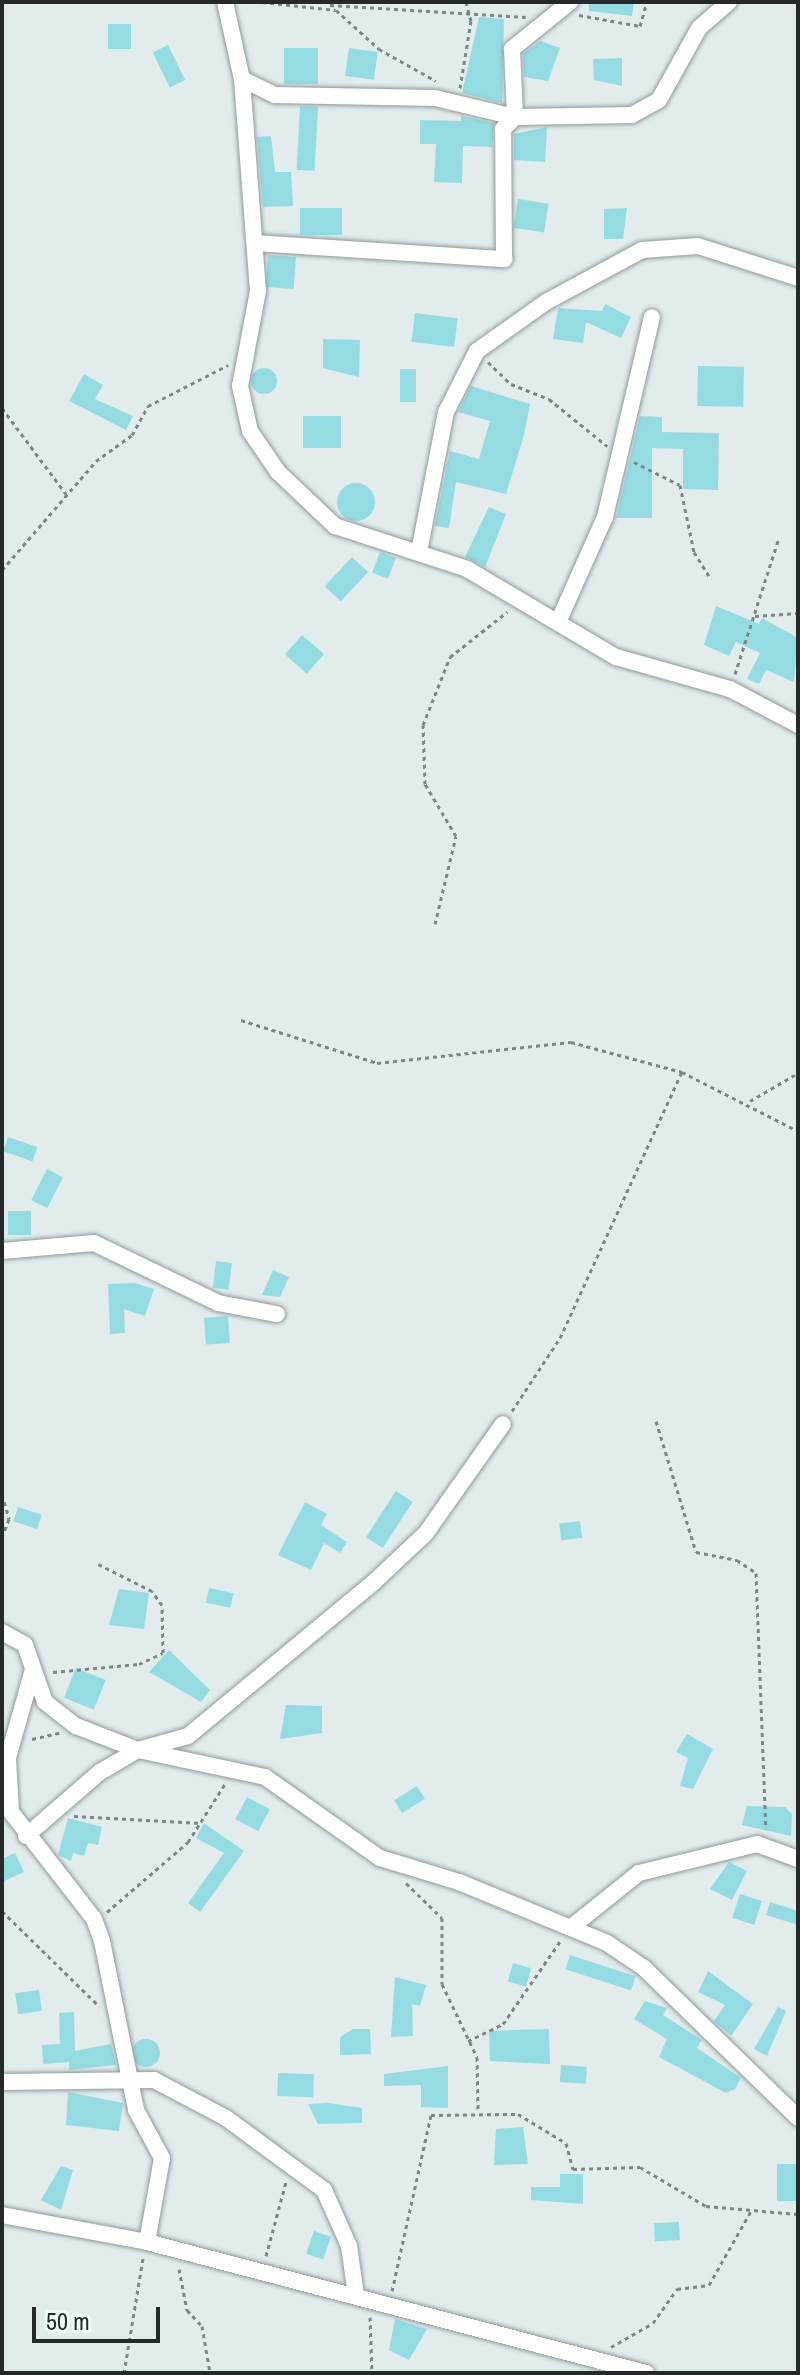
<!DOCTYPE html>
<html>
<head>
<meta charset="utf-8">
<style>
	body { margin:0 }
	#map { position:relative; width:800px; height:2375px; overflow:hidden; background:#e2eced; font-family:"Archivo Narrow",sans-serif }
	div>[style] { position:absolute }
	.building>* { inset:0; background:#94dce2; transform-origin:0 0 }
	.round { border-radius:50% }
	.path>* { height:3px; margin-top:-1.5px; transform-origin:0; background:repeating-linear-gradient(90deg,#7f8586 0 4px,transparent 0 8px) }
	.roads { filter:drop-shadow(0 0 2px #8f999a) drop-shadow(0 0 2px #8f999a) }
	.minor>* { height:16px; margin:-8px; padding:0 8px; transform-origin:8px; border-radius:8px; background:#fff }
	span { translate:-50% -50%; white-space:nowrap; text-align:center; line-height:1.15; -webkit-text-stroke:7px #effafa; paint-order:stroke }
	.frame { position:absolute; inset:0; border:4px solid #26292a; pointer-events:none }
	.scale { position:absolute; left:32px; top:2307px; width:128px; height:36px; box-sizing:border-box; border:4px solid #26292a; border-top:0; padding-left:10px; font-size:24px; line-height:28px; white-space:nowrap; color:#26292a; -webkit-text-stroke:6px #effafa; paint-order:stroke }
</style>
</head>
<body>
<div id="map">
	<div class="building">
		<i style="clip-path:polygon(589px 2px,634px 2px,632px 16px,589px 11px)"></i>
		<i style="clip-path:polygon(479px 17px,504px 19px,502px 103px,462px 93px)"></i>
		<i style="left:108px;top:24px;width:23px;height:25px"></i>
		<i style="clip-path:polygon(540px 41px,560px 48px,548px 81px,524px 77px,523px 54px)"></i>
		<i style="left:168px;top:45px;width:39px;height:17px;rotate:64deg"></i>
		<i style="left:284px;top:48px;width:34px;height:36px"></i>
		<i style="left:349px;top:48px;width:29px;height:28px;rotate:8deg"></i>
		<i style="clip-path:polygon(622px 58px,622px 86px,594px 80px,593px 59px)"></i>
		<i style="left:300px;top:106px;width:18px;height:64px;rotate:3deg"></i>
		<i style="clip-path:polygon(461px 116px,494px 123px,492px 147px,463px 146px,462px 183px,434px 182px,436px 144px,420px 144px,420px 120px,461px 121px)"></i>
		<i style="clip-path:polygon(547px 127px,545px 162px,514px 160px,514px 134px)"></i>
		<i style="clip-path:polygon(271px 136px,275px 172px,291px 172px,293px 206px,263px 207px,257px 137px)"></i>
		<i style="left:518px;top:199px;width:31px;height:29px;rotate:9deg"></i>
		<i style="left:300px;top:208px;width:42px;height:27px"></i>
		<i style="clip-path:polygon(627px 208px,623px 239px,604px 239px,604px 209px)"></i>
		<i style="left:268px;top:255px;width:28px;height:32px;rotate:4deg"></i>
		<i style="clip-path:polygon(605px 304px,631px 317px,621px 338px,586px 322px,583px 343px,553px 339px,558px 308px,602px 311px)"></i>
		<i style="left:415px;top:313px;width:43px;height:29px;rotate:7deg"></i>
		<i style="clip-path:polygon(323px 339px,360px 340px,359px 377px,323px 368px)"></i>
		<i style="left:698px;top:366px;width:46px;height:40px;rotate:1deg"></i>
		<i class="round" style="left:251px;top:368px;width:26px;height:26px"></i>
		<i style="left:400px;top:369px;width:16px;height:33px"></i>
		<i style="clip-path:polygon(84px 374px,103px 385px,95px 399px,133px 416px,126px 430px,69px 401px)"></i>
		<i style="clip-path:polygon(471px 386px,530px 404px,524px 435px,506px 494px,456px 482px,449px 528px,435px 526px,450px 451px,479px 459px,490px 421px,458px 412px)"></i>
		<i style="left:303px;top:416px;width:38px;height:32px"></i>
		<i style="clip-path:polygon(640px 416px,662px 417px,662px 432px,719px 433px,718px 490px,683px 489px,683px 449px,652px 448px,652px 518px,616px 518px)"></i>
		<i class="round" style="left:337px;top:483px;width:38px;height:38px"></i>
		<i style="clip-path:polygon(489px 507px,506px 514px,485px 567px,465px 557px)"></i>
		<i style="left:380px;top:552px;width:17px;height:22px;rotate:21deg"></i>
		<i style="left:352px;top:557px;width:22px;height:40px;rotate:43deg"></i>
		<i style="clip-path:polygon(716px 606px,759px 624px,762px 618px,798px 638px,794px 682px,766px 670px,759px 684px,747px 679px,760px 653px,736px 642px,729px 656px,704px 645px)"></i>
		<i style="left:302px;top:635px;width:29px;height:26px;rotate:41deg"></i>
		<i style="left:8px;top:1137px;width:31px;height:15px;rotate:19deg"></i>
		<i style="left:47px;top:1169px;width:18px;height:35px;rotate:27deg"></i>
		<i style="left:8px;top:1211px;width:23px;height:24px"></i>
		<i style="left:216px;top:1261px;width:16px;height:27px;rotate:7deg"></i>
		<i style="clip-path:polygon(273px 1270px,289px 1277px,280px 1297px,262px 1295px)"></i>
		<i style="clip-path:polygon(135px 1283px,154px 1289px,145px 1316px,124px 1309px,125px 1333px,110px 1334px,108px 1284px)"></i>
		<i style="left:228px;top:1316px;width:27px;height:24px;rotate:86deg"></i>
		<i style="left:396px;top:1491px;width:20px;height:55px;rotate:33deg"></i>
		<i style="clip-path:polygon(305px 1502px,327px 1514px,321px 1525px,347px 1542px,340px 1553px,324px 1543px,311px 1570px,278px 1555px)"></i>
		<i style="left:18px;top:1507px;width:25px;height:15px;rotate:18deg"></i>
		<i style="left:580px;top:1521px;width:17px;height:21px;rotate:83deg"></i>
		<i style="left:209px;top:1588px;width:25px;height:15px;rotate:12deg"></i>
		<i style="clip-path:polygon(119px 1589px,149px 1593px,144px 1629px,109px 1625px)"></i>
		<i style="clip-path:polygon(169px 1650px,210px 1690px,201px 1702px,149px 1672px)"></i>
		<i style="left:76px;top:1668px;width:32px;height:32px;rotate:22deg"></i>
		<i style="clip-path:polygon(286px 1705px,322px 1706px,322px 1733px,280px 1739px)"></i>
		<i style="clip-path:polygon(687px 1734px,713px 1749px,693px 1789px,680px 1786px,688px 1758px,676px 1752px)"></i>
		<i style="left:417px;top:1786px;width:15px;height:27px;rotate:58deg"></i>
		<i style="left:247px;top:1797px;width:26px;height:25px;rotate:28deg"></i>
		<i style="clip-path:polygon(747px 1806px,785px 1807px,792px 1814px,791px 1836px,742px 1825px)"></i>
		<i style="clip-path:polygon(68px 1818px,102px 1827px,98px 1845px,88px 1843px,84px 1856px,73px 1853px,71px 1861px,58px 1855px)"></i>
		<i style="clip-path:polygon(204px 1823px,244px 1851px,200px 1912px,188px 1903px,224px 1853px,196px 1838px)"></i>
		<i style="clip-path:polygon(15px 1853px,24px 1872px,2px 1882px,2px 1859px)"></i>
		<i style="clip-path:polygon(729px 1862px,747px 1871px,732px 1900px,710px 1889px)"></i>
		<i style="left:740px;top:1894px;width:23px;height:25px;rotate:18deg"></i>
		<i style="clip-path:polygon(770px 1902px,798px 1911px,798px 1925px,766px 1915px)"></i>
		<i style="left:570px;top:1955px;width:69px;height:15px;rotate:18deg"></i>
		<i style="left:513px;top:1963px;width:19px;height:19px;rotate:16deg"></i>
		<i style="clip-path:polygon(708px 1971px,753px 2004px,731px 2036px,714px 2021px,725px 2005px,698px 1992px)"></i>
		<i style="clip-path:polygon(395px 1977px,426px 1985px,420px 2006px,412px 2004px,413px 2036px,391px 2037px)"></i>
		<i style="left:39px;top:1990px;width:21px;height:24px;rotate:82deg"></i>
		<i style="clip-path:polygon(645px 2001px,667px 2008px,663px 2015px,702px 2040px,697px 2048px,741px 2078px,735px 2089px,726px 2093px,659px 2057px,667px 2039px,634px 2019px)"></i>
		<i style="clip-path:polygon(778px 2007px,786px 2011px,767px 2056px,754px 2049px)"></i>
		<i style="clip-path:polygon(74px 2012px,75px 2051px,111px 2044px,116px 2065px,69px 2070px,69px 2062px,43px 2064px,42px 2045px,60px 2044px,59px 2013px)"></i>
		<i style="clip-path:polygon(353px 2029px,370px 2029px,371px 2054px,340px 2055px,340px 2037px)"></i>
		<i style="clip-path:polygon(549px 2029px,550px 2064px,490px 2061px,489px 2031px)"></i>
		<i class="round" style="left:132px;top:2039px;width:28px;height:28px"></i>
		<i style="left:561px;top:2065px;width:26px;height:17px;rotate:4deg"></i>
		<i style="clip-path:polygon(448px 2066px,448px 2108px,421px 2107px,421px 2085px,384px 2086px,384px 2074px)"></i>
		<i style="left:278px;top:2073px;width:36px;height:23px;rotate:2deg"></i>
		<i style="clip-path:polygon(68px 2092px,123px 2103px,119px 2131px,66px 2125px)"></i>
		<i style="clip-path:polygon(328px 2103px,362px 2108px,362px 2123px,318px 2124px,308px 2104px)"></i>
		<i style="clip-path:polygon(523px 2127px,528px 2164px,494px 2165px,496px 2129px)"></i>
		<i style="left:777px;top:2164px;width:21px;height:37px"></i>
		<i style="clip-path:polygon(61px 2166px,73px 2170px,61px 2210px,41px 2200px)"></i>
		<i style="clip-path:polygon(560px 2174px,583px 2174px,583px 2204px,531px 2200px,531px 2187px,560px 2187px)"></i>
		<i style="left:679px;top:2222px;width:18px;height:25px;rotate:87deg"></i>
		<i style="left:314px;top:2231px;width:18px;height:24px;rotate:19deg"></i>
		<i style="clip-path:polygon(395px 2319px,427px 2329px,409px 2360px,389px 2350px)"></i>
	</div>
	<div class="path">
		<i style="left:262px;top:2px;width:74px;rotate:6.2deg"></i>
		<i style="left:336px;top:10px;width:58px;rotate:42.2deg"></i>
		<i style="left:379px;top:49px;width:65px;rotate:29.3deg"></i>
		<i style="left:330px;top:5px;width:196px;rotate:3.5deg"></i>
		<i style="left:579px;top:15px;width:62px;rotate:10.2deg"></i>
		<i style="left:640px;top:26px;width:25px;rotate:-74deg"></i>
		<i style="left:460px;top:88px;width:68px;rotate:-80.7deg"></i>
		<i style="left:471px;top:21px;width:20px;rotate:-105deg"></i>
		<i style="left:488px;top:362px;width:32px;rotate:44deg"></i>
		<i style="left:511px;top:384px;width:41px;rotate:21.5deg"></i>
		<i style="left:549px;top:399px;width:75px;rotate:39deg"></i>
		<i style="left:2px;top:408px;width:107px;rotate:53.3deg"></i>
		<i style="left:634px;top:462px;width:51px;rotate:26.6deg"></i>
		<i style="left:680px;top:485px;width:68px;rotate:78.2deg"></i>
		<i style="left:694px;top:552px;width:32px;rotate:58deg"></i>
		<i style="left:2px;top:570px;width:144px;rotate:-49.2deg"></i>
		<i style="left:96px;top:461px;width:44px;rotate:-35.8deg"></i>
		<i style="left:132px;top:435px;width:33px;rotate:-61deg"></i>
		<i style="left:148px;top:406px;width:90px;rotate:-27.1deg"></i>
		<i style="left:755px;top:616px;width:43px;rotate:-4deg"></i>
		<i style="left:735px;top:674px;width:143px;rotate:-72.1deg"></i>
		<i style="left:435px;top:924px;width:90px;rotate:-76.6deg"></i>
		<i style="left:456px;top:836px;width:61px;rotate:-120.8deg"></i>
		<i style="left:425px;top:784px;width:59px;rotate:-91.9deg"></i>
		<i style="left:423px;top:725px;width:73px;rotate:-68.3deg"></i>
		<i style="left:450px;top:657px;width:73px;rotate:-38.3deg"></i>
		<i style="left:241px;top:1020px;width:143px;rotate:17.5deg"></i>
		<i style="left:377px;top:1063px;width:195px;rotate:-6.2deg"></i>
		<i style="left:571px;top:1042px;width:115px;rotate:15.1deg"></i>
		<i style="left:682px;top:1072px;width:130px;rotate:27deg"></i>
		<i style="left:750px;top:1101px;width:56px;rotate:-30.3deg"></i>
		<i style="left:512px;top:1411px;width:87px;rotate:-56.7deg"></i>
		<i style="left:560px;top:1338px;width:293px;rotate:-65.4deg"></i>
		<i style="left:656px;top:1421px;width:137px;rotate:73deg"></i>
		<i style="left:696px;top:1552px;width:42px;rotate:11deg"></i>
		<i style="left:737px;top:1560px;width:23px;rotate:34deg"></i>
		<i style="left:756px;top:1573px;width:256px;rotate:87.8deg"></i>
		<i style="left:2px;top:1494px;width:26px;rotate:74deg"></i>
		<i style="left:9px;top:1519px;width:19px;rotate:111deg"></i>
		<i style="left:53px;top:1672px;width:86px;rotate:-5.3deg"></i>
		<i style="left:139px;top:1664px;width:26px;rotate:-25deg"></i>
		<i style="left:163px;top:1653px;width:48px;rotate:-91.2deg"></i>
		<i style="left:162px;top:1605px;width:17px;rotate:-126deg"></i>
		<i style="left:152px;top:1591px;width:60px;rotate:-153.4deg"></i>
		<i style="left:32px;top:1739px;width:28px;rotate:-13deg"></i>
		<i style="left:74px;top:1816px;width:128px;rotate:3.1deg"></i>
		<i style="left:406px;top:1883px;width:50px;rotate:44.2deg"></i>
		<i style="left:442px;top:1918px;width:66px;rotate:90deg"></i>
		<i style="left:442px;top:1984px;width:81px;rotate:64.4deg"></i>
		<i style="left:477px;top:2057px;width:53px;rotate:88.9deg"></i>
		<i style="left:2px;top:1911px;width:136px;rotate:44.4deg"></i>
		<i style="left:107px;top:1912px;width:107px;rotate:-40.8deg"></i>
		<i style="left:188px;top:1842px;width:69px;rotate:-57.5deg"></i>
		<i style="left:468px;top:2041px;width:39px;rotate:-26deg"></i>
		<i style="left:503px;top:2024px;width:102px;rotate:-55.4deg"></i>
		<i style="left:266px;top:2256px;width:77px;rotate:-74.9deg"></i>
		<i style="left:179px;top:2269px;width:42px;rotate:79deg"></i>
		<i style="left:187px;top:2310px;width:22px;rotate:47deg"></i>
		<i style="left:202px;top:2326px;width:48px;rotate:80.3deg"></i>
		<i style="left:392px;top:2291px;width:180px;rotate:-77.5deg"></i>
		<i style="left:431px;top:2115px;width:87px;rotate:-0.7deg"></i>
		<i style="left:518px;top:2114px;width:56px;rotate:31.1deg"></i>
		<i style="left:566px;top:2143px;width:27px;rotate:75deg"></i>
		<i style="left:573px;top:2169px;width:67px;rotate:-1.7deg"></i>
		<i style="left:640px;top:2167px;width:77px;rotate:30.6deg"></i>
		<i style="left:706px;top:2206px;width:92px;rotate:5deg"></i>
		<i style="left:370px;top:2317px;width:56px;rotate:88deg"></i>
		<i style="left:611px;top:2347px;width:48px;rotate:-29.7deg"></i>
		<i style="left:653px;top:2323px;width:42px;rotate:-54.8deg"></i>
		<i style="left:677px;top:2289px;width:32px;rotate:-7deg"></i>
		<i style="left:709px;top:2285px;width:85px;rotate:-60.4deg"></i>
		<i style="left:124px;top:2373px;width:117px;rotate:-80.6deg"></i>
	</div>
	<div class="roads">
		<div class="minor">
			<i style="left:225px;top:2px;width:79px;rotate:77.6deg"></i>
			<i style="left:242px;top:79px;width:213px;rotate:85.7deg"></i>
			<i style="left:258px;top:291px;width:97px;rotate:100.7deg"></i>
			<i style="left:240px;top:386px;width:46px;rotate:77.5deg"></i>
			<i style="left:250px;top:431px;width:50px;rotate:55.7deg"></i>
			<i style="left:278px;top:472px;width:79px;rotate:43.5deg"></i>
			<i style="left:335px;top:526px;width:139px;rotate:18deg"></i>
			<i style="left:467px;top:569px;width:173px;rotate:30.6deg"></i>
			<i style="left:616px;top:657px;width:118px;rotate:15.7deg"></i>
			<i style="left:730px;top:689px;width:77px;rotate:27.9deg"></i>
			<i style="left:242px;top:79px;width:37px;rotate:26deg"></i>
			<i style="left:275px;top:95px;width:160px;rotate:1.1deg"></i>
			<i style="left:435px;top:98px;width:82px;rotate:13.4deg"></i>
			<i style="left:515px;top:117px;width:117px;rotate:-1deg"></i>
			<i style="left:632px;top:115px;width:31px;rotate:-29deg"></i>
			<i style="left:659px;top:100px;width:82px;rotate:-60.9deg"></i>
			<i style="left:699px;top:28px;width:40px;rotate:-41deg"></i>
			<i style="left:255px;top:243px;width:250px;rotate:3.7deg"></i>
			<i style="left:504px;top:259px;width:130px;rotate:-90.4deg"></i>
			<i style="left:503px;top:129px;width:17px;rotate:-45deg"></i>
			<i style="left:515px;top:117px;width:68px;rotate:-92.5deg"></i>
			<i style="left:512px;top:49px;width:75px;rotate:-39deg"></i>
			<i style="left:419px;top:552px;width:143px;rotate:-79.1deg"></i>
			<i style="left:446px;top:412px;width:68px;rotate:-63.1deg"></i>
			<i style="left:477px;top:351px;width:85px;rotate:-35.4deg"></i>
			<i style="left:546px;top:302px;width:109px;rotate:-28.4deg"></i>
			<i style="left:642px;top:250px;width:56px;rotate:-4.1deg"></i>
			<i style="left:698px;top:246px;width:105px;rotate:17.7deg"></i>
			<i style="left:559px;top:620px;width:113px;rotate:-65.9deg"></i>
			<i style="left:605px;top:517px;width:205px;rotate:-76.8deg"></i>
			<i style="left:2px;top:1251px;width:92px;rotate:-5deg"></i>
			<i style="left:94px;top:1243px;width:138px;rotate:25.8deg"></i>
			<i style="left:218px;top:1303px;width:60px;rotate:10.6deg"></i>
			<i style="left:2px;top:1632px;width:26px;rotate:29deg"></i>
			<i style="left:25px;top:1645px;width:60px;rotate:70.7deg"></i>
			<i style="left:45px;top:1702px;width:39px;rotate:38deg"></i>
			<i style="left:76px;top:1726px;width:66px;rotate:21.2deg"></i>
			<i style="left:138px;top:1750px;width:130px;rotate:12deg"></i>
			<i style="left:265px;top:1777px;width:141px;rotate:35.2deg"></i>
			<i style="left:380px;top:1858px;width:83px;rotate:16.9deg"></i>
			<i style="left:459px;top:1882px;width:160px;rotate:22.4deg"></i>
			<i style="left:607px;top:1943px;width:45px;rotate:34deg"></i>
			<i style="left:644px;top:1968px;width:215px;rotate:44.2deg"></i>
			<i style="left:32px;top:1673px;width:88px;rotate:105.8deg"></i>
			<i style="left:8px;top:1758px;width:54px;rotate:86.8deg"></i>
			<i style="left:11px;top:1812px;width:135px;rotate:52.2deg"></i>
			<i style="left:94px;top:1919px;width:23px;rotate:70deg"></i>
			<i style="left:102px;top:1941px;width:172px;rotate:78.6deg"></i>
			<i style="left:136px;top:2110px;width:55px;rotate:61.6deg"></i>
			<i style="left:162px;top:2158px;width:85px;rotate:100.1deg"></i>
			<i style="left:26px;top:1836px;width:98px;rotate:-40.9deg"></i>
			<i style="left:100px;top:1772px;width:44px;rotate:-30.1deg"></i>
			<i style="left:138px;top:1750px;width:52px;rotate:-15.6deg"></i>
			<i style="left:188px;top:1736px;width:241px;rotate:-39.6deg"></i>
			<i style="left:374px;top:1582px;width:71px;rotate:-43.3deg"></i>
			<i style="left:426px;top:1533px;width:133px;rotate:-54.8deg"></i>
			<i style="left:574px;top:1925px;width:83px;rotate:-38.7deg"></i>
			<i style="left:639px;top:1873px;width:122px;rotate:-13.8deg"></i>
			<i style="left:757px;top:1844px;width:44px;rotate:20.1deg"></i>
			<i style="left:2px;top:2082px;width:152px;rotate:-0.8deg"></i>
			<i style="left:154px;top:2080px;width:81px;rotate:27.8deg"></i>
			<i style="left:226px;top:2118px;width:122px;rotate:36.3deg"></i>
			<i style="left:324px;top:2190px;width:61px;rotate:65.9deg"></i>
			<i style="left:349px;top:2246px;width:49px;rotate:81.9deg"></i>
			<i style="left:2px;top:2215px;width:147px;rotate:10.5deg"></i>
			<i style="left:147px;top:2242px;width:516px;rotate:14.71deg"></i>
		</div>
	</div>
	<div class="frame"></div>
	<div class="scale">50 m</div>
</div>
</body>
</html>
